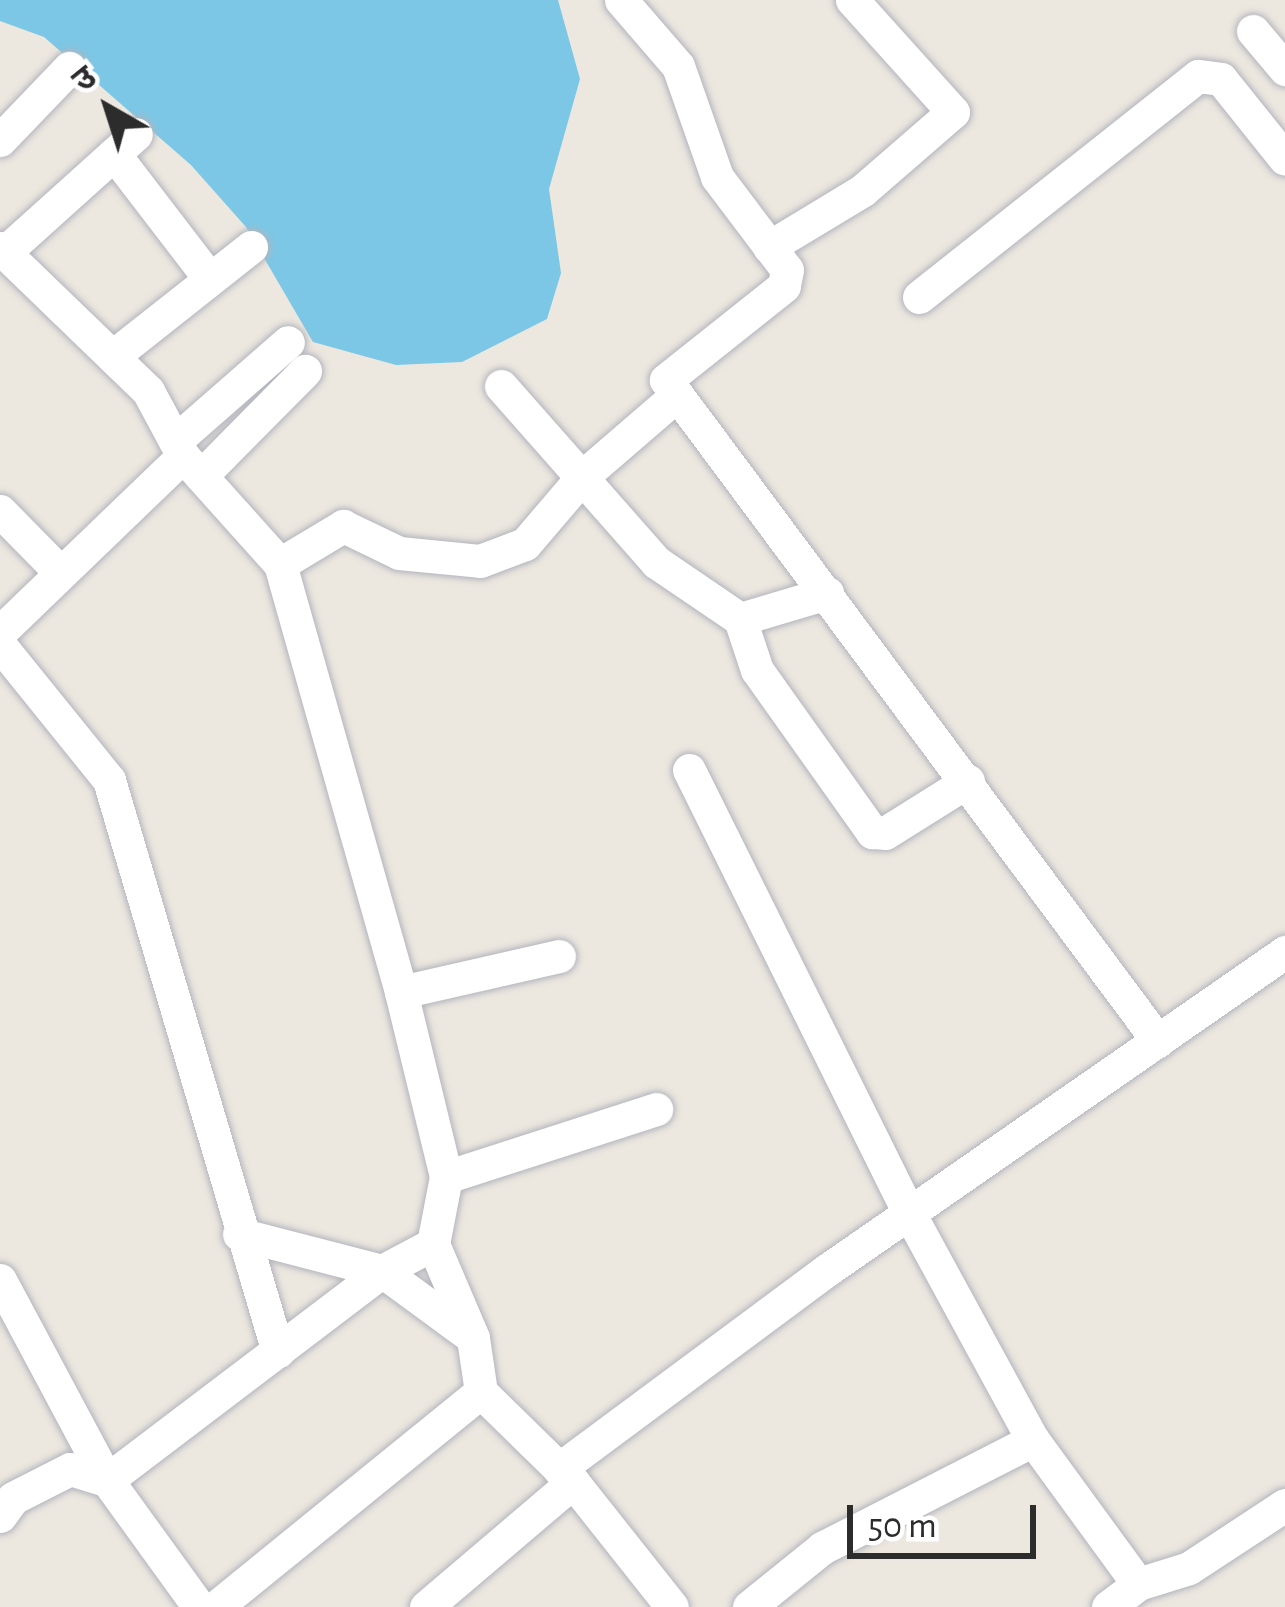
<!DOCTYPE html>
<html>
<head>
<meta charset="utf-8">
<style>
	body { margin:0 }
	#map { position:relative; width:1285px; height:1607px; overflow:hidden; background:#ece7df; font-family:"Alegreya Sans","Noto Sans Devanagari",sans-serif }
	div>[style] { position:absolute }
	.water>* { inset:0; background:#7cc7e5 }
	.roads { filter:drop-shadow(0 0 3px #b3b5be) drop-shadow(0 0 3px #b3b5be) }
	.minor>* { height:33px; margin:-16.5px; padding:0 16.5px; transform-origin:16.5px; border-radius:16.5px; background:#fff }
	span { translate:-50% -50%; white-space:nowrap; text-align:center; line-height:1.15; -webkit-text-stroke:9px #fff; paint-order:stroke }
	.north { position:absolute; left:48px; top:48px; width:120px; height:120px; -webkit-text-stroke:9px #fff; paint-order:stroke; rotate:321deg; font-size:33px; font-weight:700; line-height:48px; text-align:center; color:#2c2c2c }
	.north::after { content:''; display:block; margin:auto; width:42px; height:54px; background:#2c2c2c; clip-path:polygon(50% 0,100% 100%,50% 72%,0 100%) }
	.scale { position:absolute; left:847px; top:1505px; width:189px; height:54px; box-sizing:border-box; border:6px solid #2c2c2c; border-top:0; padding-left:15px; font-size:36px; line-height:42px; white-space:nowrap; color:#2c2c2c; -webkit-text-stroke:9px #fff; paint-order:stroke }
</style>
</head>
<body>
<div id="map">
	<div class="water">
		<i style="clip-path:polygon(0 0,558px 0,580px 79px,549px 189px,561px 273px,547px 319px,462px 362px,396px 365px,313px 342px,246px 227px,191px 165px,44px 37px,0 21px)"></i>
	</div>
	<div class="roads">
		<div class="minor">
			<i style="left:621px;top:0;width:87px;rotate:49.2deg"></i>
			<i style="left:678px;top:66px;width:118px;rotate:70.6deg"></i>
			<i style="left:717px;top:177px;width:116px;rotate:53deg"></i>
			<i style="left:787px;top:270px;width:16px;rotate:101deg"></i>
			<i style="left:784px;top:286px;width:151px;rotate:141.5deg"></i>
			<i style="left:666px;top:380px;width:824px;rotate:53.34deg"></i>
			<i style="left:1253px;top:31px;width:50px;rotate:49.9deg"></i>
			<i style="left:0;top:140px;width:100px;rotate:-46.2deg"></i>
			<i style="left:114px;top:154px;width:153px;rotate:52.5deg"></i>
			<i style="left:769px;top:247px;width:110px;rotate:-31.2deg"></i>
			<i style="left:863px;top:190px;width:119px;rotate:-40.9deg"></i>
			<i style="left:953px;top:112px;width:151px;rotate:-132deg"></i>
			<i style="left:0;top:248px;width:206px;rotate:44deg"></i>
			<i style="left:148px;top:391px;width:74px;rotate:61.7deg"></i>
			<i style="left:183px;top:456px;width:145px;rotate:48.1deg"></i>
			<i style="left:280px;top:564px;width:445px;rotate:74.2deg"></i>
			<i style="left:401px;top:992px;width:190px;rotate:76.3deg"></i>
			<i style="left:446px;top:1177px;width:68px;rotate:101deg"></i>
			<i style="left:433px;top:1244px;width:102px;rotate:66.9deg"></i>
			<i style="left:473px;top:1338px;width:55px;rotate:81.6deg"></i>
			<i style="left:481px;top:1392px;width:129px;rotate:44.4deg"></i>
			<i style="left:573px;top:1482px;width:159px;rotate:51.6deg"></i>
			<i style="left:5px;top:252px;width:176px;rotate:-42deg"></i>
			<i style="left:919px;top:297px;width:356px;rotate:-38.4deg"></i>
			<i style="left:1198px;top:76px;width:23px;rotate:7deg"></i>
			<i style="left:1221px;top:79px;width:102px;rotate:51.3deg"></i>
			<i style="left:113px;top:356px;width:176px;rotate:-38.3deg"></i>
			<i style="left:501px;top:386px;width:235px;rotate:48.6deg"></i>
			<i style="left:656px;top:562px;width:102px;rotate:34.2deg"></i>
			<i style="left:740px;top:619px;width:91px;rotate:-16.6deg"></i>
			<i style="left:175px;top:441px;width:150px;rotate:-41.2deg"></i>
			<i style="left:201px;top:476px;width:148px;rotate:-45.3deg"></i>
			<i style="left:0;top:511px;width:87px;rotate:45.5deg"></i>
			<i style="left:280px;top:564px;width:74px;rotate:-31.1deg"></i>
			<i style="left:343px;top:526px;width:62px;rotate:25.7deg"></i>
			<i style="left:399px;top:553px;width:81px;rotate:5.6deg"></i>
			<i style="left:480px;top:561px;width:48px;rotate:-20.7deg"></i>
			<i style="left:525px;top:544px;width:89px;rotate:-49.5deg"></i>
			<i style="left:583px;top:476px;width:124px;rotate:-40.8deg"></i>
			<i style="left:740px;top:619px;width:54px;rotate:71.6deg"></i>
			<i style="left:757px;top:670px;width:199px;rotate:54.6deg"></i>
			<i style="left:872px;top:832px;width:13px;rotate:4deg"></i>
			<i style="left:885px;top:833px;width:98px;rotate:-32.1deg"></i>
			<i style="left:0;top:632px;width:254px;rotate:-43.9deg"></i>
			<i style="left:0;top:645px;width:174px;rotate:51.1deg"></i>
			<i style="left:109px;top:780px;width:596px;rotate:73.54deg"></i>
			<i style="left:689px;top:770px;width:495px;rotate:63.6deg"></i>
			<i style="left:909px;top:1213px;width:259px;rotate:61.4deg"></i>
			<i style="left:1033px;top:1440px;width:178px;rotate:53.9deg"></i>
			<i style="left:401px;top:992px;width:162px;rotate:-12.8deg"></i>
			<i style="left:446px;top:1177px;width:221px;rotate:-17.9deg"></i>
			<i style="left:239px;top:1234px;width:148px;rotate:14.5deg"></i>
			<i style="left:382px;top:1271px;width:112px;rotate:36.3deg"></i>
			<i style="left:0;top:1280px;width:227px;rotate:61.9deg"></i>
			<i style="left:107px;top:1480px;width:157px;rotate:54.1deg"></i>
			<i style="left:559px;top:1469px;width:334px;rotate:-36.6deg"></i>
			<i style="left:827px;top:1270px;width:558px;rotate:-34.77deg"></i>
			<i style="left:0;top:1516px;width:22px;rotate:-54deg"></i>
			<i style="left:13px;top:1498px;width:64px;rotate:-27deg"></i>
			<i style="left:70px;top:1469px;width:39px;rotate:17deg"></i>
			<i style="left:107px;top:1480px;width:345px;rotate:-37.2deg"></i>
			<i style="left:382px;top:1271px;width:58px;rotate:-27.9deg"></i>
			<i style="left:216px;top:1607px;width:341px;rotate:-39.1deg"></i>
			<i style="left:426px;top:1607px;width:193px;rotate:-40.4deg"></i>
			<i style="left:749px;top:1607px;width:94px;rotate:-38.9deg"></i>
			<i style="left:822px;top:1548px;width:237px;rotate:-27.1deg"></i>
			<i style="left:1108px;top:1607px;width:38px;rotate:-37deg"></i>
			<i style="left:1138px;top:1584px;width:53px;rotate:-17.4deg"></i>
			<i style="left:1189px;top:1568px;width:115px;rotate:-33.3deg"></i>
		</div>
	</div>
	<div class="north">उ</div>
	<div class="scale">50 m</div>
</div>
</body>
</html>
